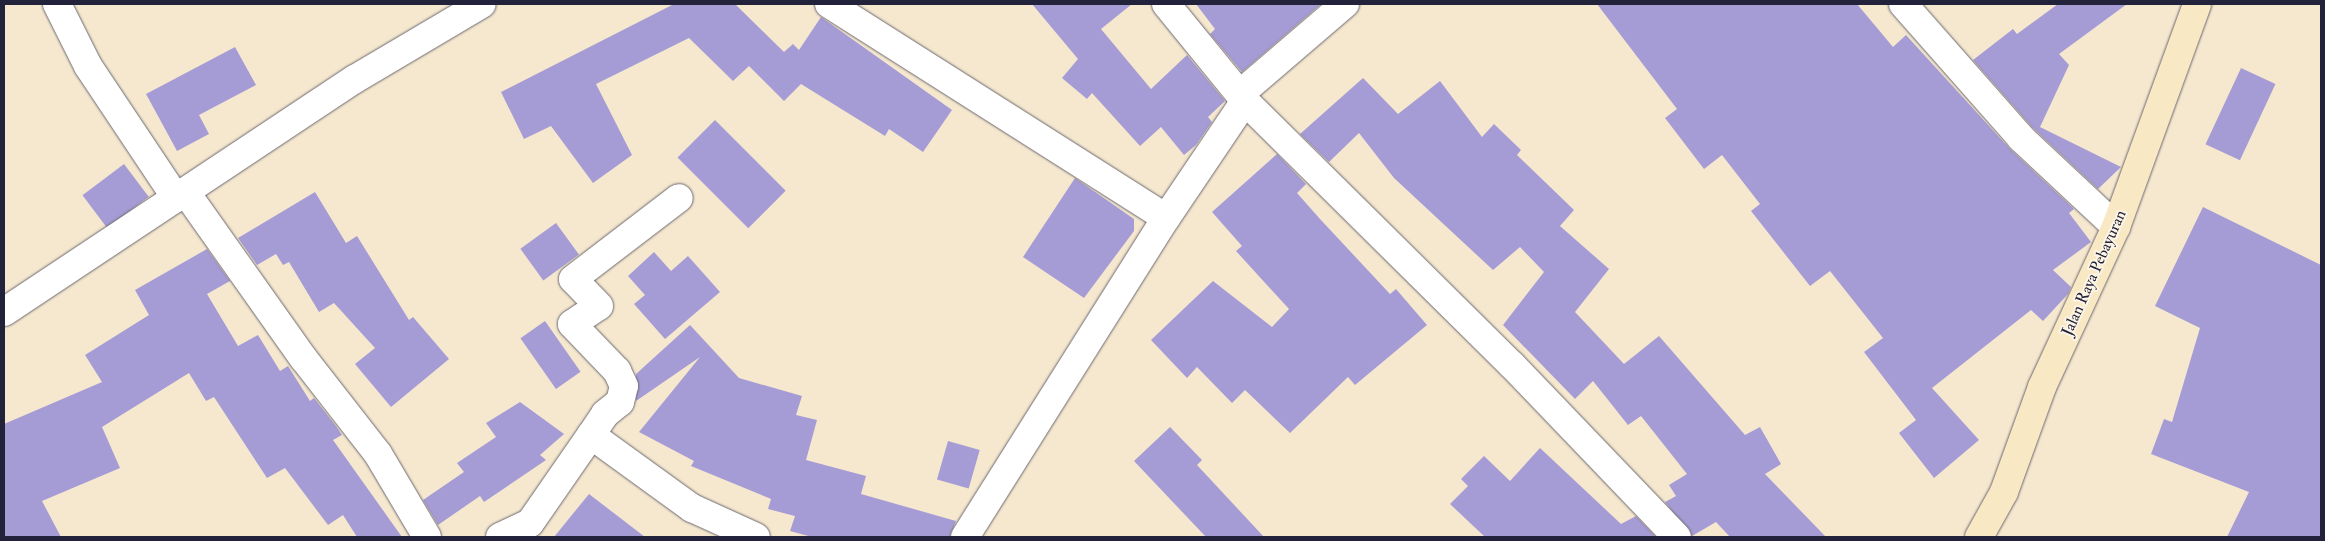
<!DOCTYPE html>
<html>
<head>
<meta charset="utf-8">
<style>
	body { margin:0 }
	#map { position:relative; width:2325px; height:541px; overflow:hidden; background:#f5e8cf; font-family:"IM FELL Double Pica",serif }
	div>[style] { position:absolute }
	.building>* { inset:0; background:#a69cd5; transform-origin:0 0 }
	.roads { filter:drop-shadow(0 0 1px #6c676f) drop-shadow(0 0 1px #6c676f) }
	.street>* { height:28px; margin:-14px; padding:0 14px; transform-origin:14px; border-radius:14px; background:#fff }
	.secondary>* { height:28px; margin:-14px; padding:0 14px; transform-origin:14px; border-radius:14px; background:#f8e8c3 }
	span { translate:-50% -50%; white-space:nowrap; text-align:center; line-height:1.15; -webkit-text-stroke:4px #fcf5e5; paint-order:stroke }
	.street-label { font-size:16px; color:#22223b }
	.frame { position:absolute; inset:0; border:5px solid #22223b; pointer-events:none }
</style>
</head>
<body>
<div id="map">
	<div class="building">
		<i style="clip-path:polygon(674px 4px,735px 4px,784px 52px,793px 44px,799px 50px,821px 17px,952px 110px,923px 152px,889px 129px,885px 136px,801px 84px,784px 101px,749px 66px,733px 81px,689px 38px,596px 84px,632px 155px,593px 183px,551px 126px,524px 139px,501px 92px)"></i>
		<i style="clip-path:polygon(1032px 4px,1132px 4px,1101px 29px,1151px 89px,1187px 55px,1225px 101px,1208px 117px,1212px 122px,1196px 145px,1184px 155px,1161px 127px,1140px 146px,1092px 93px,1087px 99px,1062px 78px,1078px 59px)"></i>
		<i style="clip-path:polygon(1196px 4px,1321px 4px,1242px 72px,1210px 34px,1215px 29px)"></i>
		<i style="clip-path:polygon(1597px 4px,1857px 4px,1893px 47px,1906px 35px,2010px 149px,2074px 209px,2069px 213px,2091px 242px,2053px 270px,2071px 287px,2068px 294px,2043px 321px,2031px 310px,1932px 388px,1979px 440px,1934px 478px,1899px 433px,1916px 420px,1864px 352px,1883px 338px,1830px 271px,1810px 286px,1751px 211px,1760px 204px,1722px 155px,1704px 169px,1665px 118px,1677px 109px)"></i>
		<i style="clip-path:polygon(2058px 4px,2127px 4px,2059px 54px,2069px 65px,2040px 127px,2121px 167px,2098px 189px,2032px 127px,1973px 60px,2013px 29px,2017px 34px)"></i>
		<i style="clip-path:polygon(235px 47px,256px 85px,199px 115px,209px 134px,177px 151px,146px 94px)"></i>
		<i style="left:2241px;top:68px;width:38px;height:84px;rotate:25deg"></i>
		<i style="clip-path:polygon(1363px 78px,1398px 114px,1440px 81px,1482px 137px,1494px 124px,1521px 150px,1517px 155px,1574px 210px,1560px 226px,1609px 269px,1575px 312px,1624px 364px,1659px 336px,1745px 435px,1760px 427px,1781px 464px,1765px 474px,1826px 537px,1730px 537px,1716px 522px,1692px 536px,1665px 502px,1676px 496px,1669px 485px,1687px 474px,1641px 416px,1628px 425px,1593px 381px,1575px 399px,1503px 325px,1544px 272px,1520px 247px,1493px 270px,1394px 178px,1359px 133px,1329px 162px,1300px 134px)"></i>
		<i style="left:715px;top:120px;width:100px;height:53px;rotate:45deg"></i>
		<i style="clip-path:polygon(1277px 154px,1306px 184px,1297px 193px,1320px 219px,1390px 294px,1396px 289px,1427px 325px,1355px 385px,1348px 377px,1290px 433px,1245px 390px,1232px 403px,1197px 367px,1187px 378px,1151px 340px,1213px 281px,1272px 327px,1289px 309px,1236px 251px,1242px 246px,1212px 212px)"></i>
		<i style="left:124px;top:164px;width:41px;height:52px;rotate:53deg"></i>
		<i style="clip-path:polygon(1075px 178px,1134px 219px,1134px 231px,1084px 298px,1023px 257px)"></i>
		<i style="clip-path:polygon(315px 192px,346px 243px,357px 236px,409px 320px,413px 317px,449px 359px,391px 407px,355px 364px,375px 348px,334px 303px,319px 312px,289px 262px,283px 265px,276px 254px,257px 265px,238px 238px)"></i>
		<i style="clip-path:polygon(2203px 207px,2321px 265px,2321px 537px,2227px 537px,2249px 492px,2151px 454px,2164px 419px,2172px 422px,2200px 328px,2155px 306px)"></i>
		<i style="left:556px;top:223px;width:39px;height:44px;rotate:54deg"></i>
		<i style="clip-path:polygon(207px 249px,230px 281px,207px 294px,238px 346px,258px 335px,280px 371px,288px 366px,310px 401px,314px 398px,336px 426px,342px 435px,333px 440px,402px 537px,357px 537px,343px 515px,328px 525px,285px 468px,267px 478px,214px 397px,206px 401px,189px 373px,102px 427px,120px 468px,42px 501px,61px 537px,4px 537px,4px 424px,102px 382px,85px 355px,149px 315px,135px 290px)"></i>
		<i style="clip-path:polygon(654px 252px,671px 271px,688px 256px,720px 292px,665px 339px,634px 304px,645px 295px,628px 276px)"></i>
		<i style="left:545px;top:321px;width:62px;height:30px;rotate:55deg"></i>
		<i style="clip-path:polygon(690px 325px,739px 378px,802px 396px,796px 415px,817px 420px,806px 460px,866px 476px,861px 494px,956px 521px,950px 537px,812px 537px,790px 531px,795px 516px,768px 509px,771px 499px,691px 466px,694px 461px,639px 432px,700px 357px,636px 401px,636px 374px)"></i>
		<i style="clip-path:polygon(520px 402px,564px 434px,540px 455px,546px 460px,484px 502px,480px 496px,438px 525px,423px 500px,464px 472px,457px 463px,496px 437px,486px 423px)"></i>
		<i style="clip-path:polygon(1170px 427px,1202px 460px,1197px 465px,1264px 537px,1206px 537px,1134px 461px)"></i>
		<i style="left:948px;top:441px;width:33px;height:40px;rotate:16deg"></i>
		<i style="clip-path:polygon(1540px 448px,1621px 524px,1636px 516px,1656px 537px,1485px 537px,1450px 504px,1468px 486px,1461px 479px,1484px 456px,1510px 481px)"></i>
		<i style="clip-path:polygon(589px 494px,645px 537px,554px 537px)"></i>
	</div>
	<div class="roads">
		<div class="street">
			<i style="left:57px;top:4px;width:69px;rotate:63.4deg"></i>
			<i style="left:88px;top:66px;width:159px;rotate:56.3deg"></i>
			<i style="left:829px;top:4px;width:399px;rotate:32.4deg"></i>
			<i style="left:1166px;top:4px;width:125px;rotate:50.8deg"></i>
			<i style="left:1245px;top:101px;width:375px;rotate:44.7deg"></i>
			<i style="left:1512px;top:365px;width:238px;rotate:46.2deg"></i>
			<i style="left:1903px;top:4px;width:179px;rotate:48.6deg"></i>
			<i style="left:2021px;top:138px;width:130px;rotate:43.1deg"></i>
			<i style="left:1241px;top:93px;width:137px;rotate:-40.6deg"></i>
			<i style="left:187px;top:194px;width:202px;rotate:54.7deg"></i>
			<i style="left:304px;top:359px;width:120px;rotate:52.1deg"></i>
			<i style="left:378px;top:454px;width:96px;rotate:59.4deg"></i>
			<i style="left:4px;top:312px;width:421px;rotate:-33.6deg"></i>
			<i style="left:355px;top:79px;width:147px;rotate:-30.6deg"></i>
			<i style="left:591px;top:435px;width:25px;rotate:-56deg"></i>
			<i style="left:605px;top:414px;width:19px;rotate:-39deg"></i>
			<i style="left:620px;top:402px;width:16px;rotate:-76deg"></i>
			<i style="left:624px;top:386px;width:17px;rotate:-115deg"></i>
			<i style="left:617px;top:371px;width:65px;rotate:-133.8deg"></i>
			<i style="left:572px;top:324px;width:32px;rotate:-34deg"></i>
			<i style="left:599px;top:306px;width:37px;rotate:-134deg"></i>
			<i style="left:573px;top:279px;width:133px;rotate:-37.4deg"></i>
			<i style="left:500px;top:537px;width:33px;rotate:-25deg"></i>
			<i style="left:530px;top:523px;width:107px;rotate:-55.3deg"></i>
			<i style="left:591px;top:435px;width:125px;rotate:35.9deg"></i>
			<i style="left:692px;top:508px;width:70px;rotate:24.4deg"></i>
			<i style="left:965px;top:537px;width:377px;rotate:-57.8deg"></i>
			<i style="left:1166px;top:218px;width:141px;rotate:-56deg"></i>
		</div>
		<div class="secondary">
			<i style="left:1979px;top:537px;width:51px;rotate:-60.9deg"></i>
			<i style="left:2004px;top:492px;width:112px;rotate:-70.1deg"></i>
			<i style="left:2042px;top:387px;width:176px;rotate:-65.2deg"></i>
			<i style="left:2116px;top:227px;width:237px;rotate:-70deg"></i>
		</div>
	</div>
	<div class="street-label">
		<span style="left:2094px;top:273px;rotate:-66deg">Jalan Raya Pebayuran</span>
	</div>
	<div class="frame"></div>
</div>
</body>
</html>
